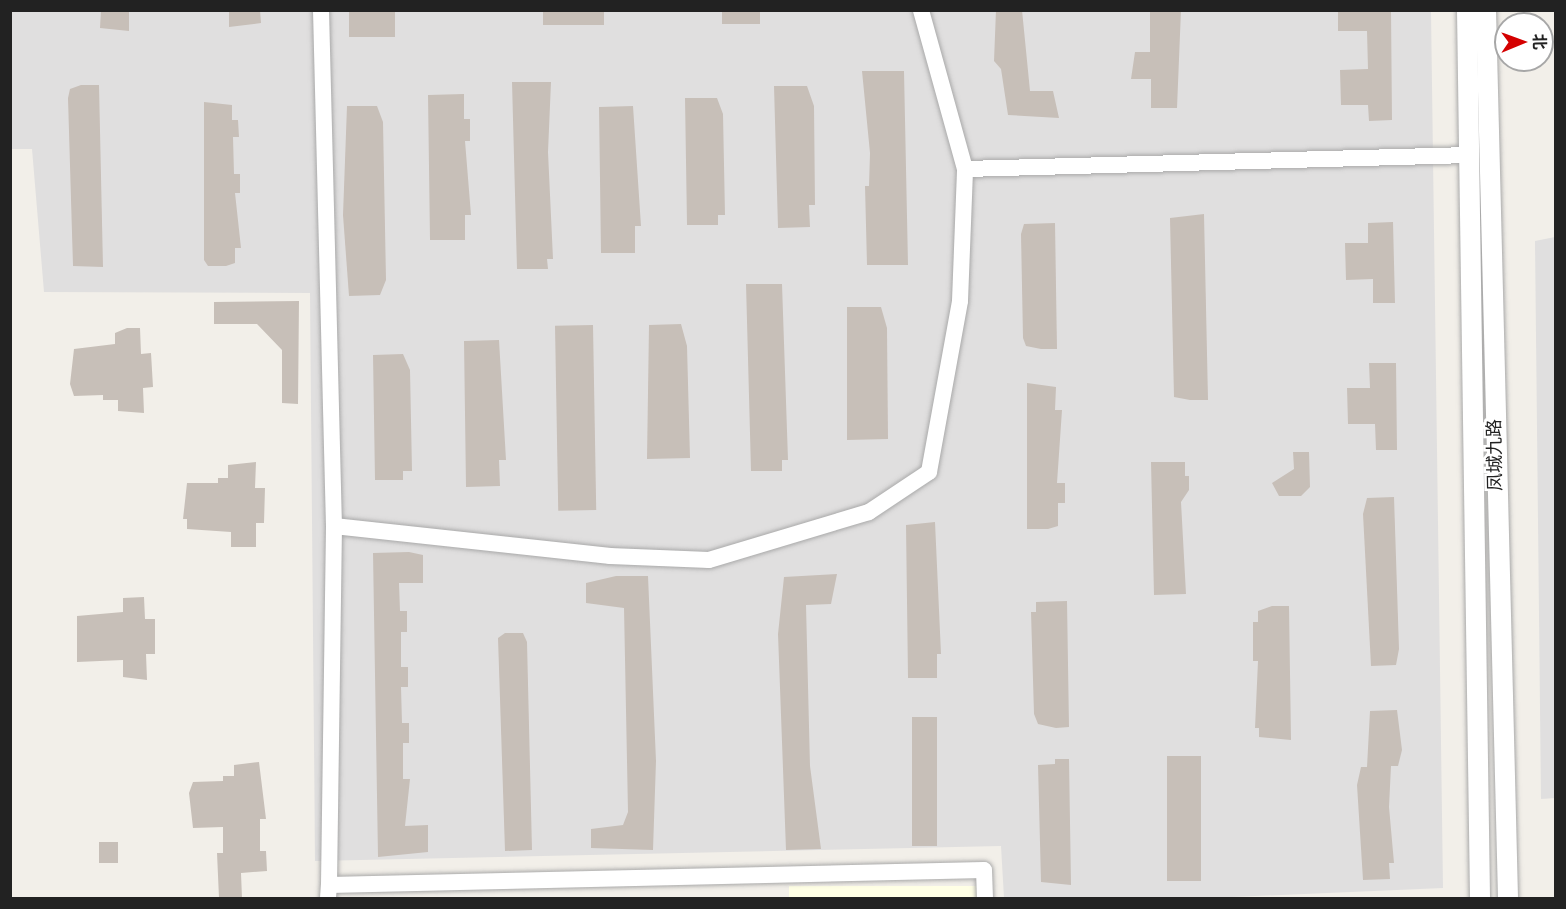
<!DOCTYPE html>
<html>
<head>
<meta charset="utf-8">
<style>
	body { margin:0 }
	#map { position:relative; width:1566px; height:909px; overflow:hidden; background:#f2efe9; font-family:Quicksand,"Noto Sans SC",sans-serif }
	div>[style] { position:absolute }
	.residential>* { inset:0; background:#e0dfdf }
	.education>* { inset:0; background:#ffffe5; transform-origin:0 0 }
	.building>* { inset:0; background:#c7bfb8; transform-origin:0 0 }
	.roads { filter:drop-shadow(0 0 2px #a9a9a9) drop-shadow(0 0 2px #a9a9a9) }
	.minor>* { height:16px; margin:-8px; padding:0 8px; transform-origin:8px; border-radius:8px; background:#fff }
	.tertiary>* { height:20px; margin:-10px; padding:0 10px; transform-origin:10px; border-radius:10px; background:#fff }
	span { translate:-50% -50%; white-space:nowrap; text-align:center; line-height:1.15; -webkit-text-stroke:5px #fff; paint-order:stroke }
	.street-label { font-size:18px; color:#222 }
	.frame { position:absolute; inset:0; border:12px solid #222; pointer-events:none }
	.north { position:absolute; left:1494px; top:12px; width:60px; height:60px; box-sizing:border-box; background:#fff; border:2px solid #a7a7a7; border-radius:50%; rotate:89deg; font-size:16px; font-weight:700; line-height:24px; text-align:center; color:#222 }
	.north::after { content:''; display:block; margin:auto; width:21px; height:27px; background:#d40000; clip-path:polygon(50% 0,100% 100%,50% 72%,0 100%) }
</style>
</head>
<body>
<div id="map">
	<div class="residential">
		<i style="clip-path:polygon(10px 11px,1431px 11px,1443px 888px,1210px 898px,1004px 898px,1001px 846px,315px 861px,310px 293px,44px 292px,32px 149px,11px 149px)"></i>
		<i style="clip-path:polygon(1555px 237px,1556px 798px,1541px 799px,1535px 241px)"></i>
	</div>
	<div class="education">
		<i style="left:789px;top:886px;width:189px;height:12px"></i>
	</div>
	<div class="building">
		<i style="clip-path:polygon(129px 10px,129px 31px,100px 28px,101px 10px)"></i>
		<i style="clip-path:polygon(229px 10px,260px 10px,261px 23px,229px 27px)"></i>
		<i style="left:349px;top:10px;width:46px;height:27px"></i>
		<i style="left:543px;top:10px;width:61px;height:15px"></i>
		<i style="left:722px;top:10px;width:38px;height:14px"></i>
		<i style="clip-path:polygon(996px 10px,1022px 10px,1030px 91px,1053px 91px,1059px 118px,1008px 115px,1001px 69px,994px 61px)"></i>
		<i style="clip-path:polygon(1150px 10px,1181px 10px,1177px 108px,1151px 108px,1151px 79px,1131px 79px,1135px 52px,1150px 52px)"></i>
		<i style="clip-path:polygon(1338px 10px,1391px 10px,1392px 120px,1369px 121px,1368px 105px,1341px 105px,1340px 70px,1368px 69px,1367px 31px,1338px 31px)"></i>
		<i style="clip-path:polygon(862px 71px,904px 71px,908px 265px,867px 265px,865px 186px,869px 186px,870px 153px)"></i>
		<i style="clip-path:polygon(512px 82px,551px 82px,548px 152px,553px 259px,547px 259px,548px 269px,517px 269px)"></i>
		<i style="clip-path:polygon(81px 85px,99px 85px,103px 267px,73px 266px,68px 98px,70px 89px)"></i>
		<i style="clip-path:polygon(774px 86px,807px 86px,814px 106px,815px 205px,809px 205px,810px 227px,778px 228px)"></i>
		<i style="clip-path:polygon(464px 94px,464px 119px,470px 119px,470px 141px,465px 141px,471px 215px,465px 215px,465px 240px,430px 240px,428px 95px)"></i>
		<i style="clip-path:polygon(685px 98px,717px 98px,723px 114px,725px 215px,718px 215px,718px 225px,687px 225px)"></i>
		<i style="clip-path:polygon(204px 102px,232px 105px,232px 120px,238px 120px,239px 137px,233px 137px,234px 174px,240px 174px,240px 193px,235px 193px,241px 248px,235px 248px,235px 263px,226px 266px,208px 266px,204px 260px)"></i>
		<i style="clip-path:polygon(347px 106px,377px 106px,383px 122px,386px 280px,380px 295px,349px 296px,343px 215px)"></i>
		<i style="clip-path:polygon(633px 106px,641px 226px,635px 226px,635px 253px,601px 253px,599px 107px)"></i>
		<i style="clip-path:polygon(1204px 214px,1208px 400px,1190px 400px,1174px 397px,1170px 218px)"></i>
		<i style="clip-path:polygon(1393px 222px,1395px 303px,1373px 303px,1373px 279px,1346px 280px,1345px 243px,1368px 243px,1368px 223px)"></i>
		<i style="clip-path:polygon(1055px 223px,1057px 349px,1041px 349px,1026px 346px,1023px 338px,1021px 234px,1024px 224px)"></i>
		<i style="clip-path:polygon(746px 284px,782px 284px,788px 460px,782px 460px,782px 471px,751px 471px)"></i>
		<i style="clip-path:polygon(299px 301px,298px 404px,282px 403px,282px 350px,257px 324px,214px 324px,214px 302px)"></i>
		<i style="clip-path:polygon(847px 307px,881px 307px,887px 328px,888px 439px,847px 440px)"></i>
		<i style="clip-path:polygon(681px 324px,687px 346px,690px 458px,647px 459px,649px 325px)"></i>
		<i style="left:593px;top:325px;width:185px;height:38px;rotate:89deg"></i>
		<i style="clip-path:polygon(127px 328px,140px 328px,141px 354px,151px 353px,153px 387px,143px 388px,144px 413px,118px 411px,118px 400px,103px 400px,103px 395px,74px 396px,70px 384px,74px 349px,115px 344px,115px 333px)"></i>
		<i style="clip-path:polygon(499px 340px,506px 460px,499px 460px,500px 486px,466px 487px,464px 341px)"></i>
		<i style="clip-path:polygon(403px 354px,410px 370px,412px 471px,403px 471px,403px 480px,375px 480px,373px 355px)"></i>
		<i style="clip-path:polygon(1369px 363px,1396px 363px,1397px 450px,1376px 450px,1375px 424px,1348px 424px,1347px 388px,1370px 388px)"></i>
		<i style="clip-path:polygon(1027px 383px,1056px 387px,1055px 410px,1062px 410px,1057px 483px,1065px 483px,1065px 503px,1058px 503px,1058px 526px,1048px 529px,1027px 529px)"></i>
		<i style="clip-path:polygon(1293px 452px,1309px 452px,1310px 487px,1301px 496px,1279px 496px,1272px 483px,1294px 469px)"></i>
		<i style="clip-path:polygon(256px 462px,255px 488px,265px 488px,264px 523px,256px 523px,256px 547px,231px 547px,231px 532px,187px 529px,187px 519px,183px 519px,187px 483px,218px 483px,218px 478px,228px 478px,228px 465px)"></i>
		<i style="clip-path:polygon(1151px 462px,1185px 462px,1185px 476px,1189px 476px,1189px 490px,1181px 502px,1186px 594px,1154px 595px)"></i>
		<i style="clip-path:polygon(1394px 497px,1399px 649px,1396px 665px,1371px 666px,1363px 514px,1367px 498px)"></i>
		<i style="clip-path:polygon(935px 522px,941px 654px,937px 654px,937px 678px,908px 678px,906px 525px)"></i>
		<i style="clip-path:polygon(409px 552px,423px 555px,423px 583px,399px 583px,400px 611px,407px 611px,407px 632px,401px 632px,401px 667px,408px 667px,408px 687px,401px 687px,402px 723px,409px 723px,409px 743px,403px 743px,403px 779px,410px 779px,405px 826px,428px 825px,428px 852px,378px 857px,373px 553px)"></i>
		<i style="clip-path:polygon(837px 574px,831px 604px,806px 605px,810px 766px,821px 849px,786px 850px,778px 634px,784px 577px)"></i>
		<i style="clip-path:polygon(616px 576px,648px 576px,656px 761px,653px 850px,591px 848px,591px 829px,623px 825px,628px 812px,624px 608px,586px 603px,586px 583px)"></i>
		<i style="clip-path:polygon(144px 597px,145px 619px,155px 619px,155px 654px,146px 654px,147px 680px,123px 677px,123px 660px,77px 662px,77px 616px,123px 612px,123px 598px)"></i>
		<i style="clip-path:polygon(1067px 601px,1069px 727px,1056px 728px,1038px 724px,1034px 714px,1031px 612px,1036px 612px,1036px 602px)"></i>
		<i style="clip-path:polygon(1272px 606px,1289px 606px,1291px 740px,1259px 737px,1259px 728px,1255px 728px,1258px 661px,1253px 661px,1253px 622px,1258px 622px,1258px 611px)"></i>
		<i style="clip-path:polygon(505px 633px,523px 633px,527px 642px,532px 850px,505px 851px,498px 638px)"></i>
		<i style="clip-path:polygon(1397px 710px,1402px 750px,1398px 766px,1391px 766px,1389px 807px,1394px 863px,1389px 863px,1390px 879px,1363px 880px,1357px 785px,1361px 767px,1367px 767px,1370px 711px)"></i>
		<i style="left:912px;top:717px;width:25px;height:129px"></i>
		<i style="left:1167px;top:756px;width:34px;height:125px"></i>
		<i style="clip-path:polygon(1055px 759px,1069px 759px,1071px 885px,1041px 882px,1038px 765px,1055px 764px)"></i>
		<i style="clip-path:polygon(259px 762px,266px 819px,260px 819px,260px 851px,266px 851px,267px 871px,241px 873px,242px 898px,219px 898px,217px 853px,223px 853px,223px 827px,193px 828px,189px 793px,193px 782px,223px 781px,223px 776px,234px 776px,234px 765px)"></i>
		<i style="left:99px;top:842px;width:19px;height:21px"></i>
	</div>
	<div class="roads">
		<div class="minor">
			<i style="left:321px;top:10px;width:516px;rotate:88.56deg"></i>
			<i style="left:334px;top:526px;width:359px;rotate:90.8deg"></i>
			<i style="left:965px;top:169px;width:503px;rotate:-1.59deg"></i>
			<i style="left:334px;top:526px;width:278px;rotate:6.2deg"></i>
			<i style="left:610px;top:556px;width:99px;rotate:2.3deg"></i>
			<i style="left:709px;top:560px;width:167px;rotate:-16.7deg"></i>
			<i style="left:869px;top:512px;width:72px;rotate:-33.7deg"></i>
			<i style="left:929px;top:472px;width:174px;rotate:-79.7deg"></i>
			<i style="left:960px;top:301px;width:132px;rotate:-87.8deg"></i>
			<i style="left:965px;top:169px;width:165px;rotate:-105.5deg"></i>
			<i style="left:328px;top:898px;width:13px;rotate:-86deg"></i>
			<i style="left:329px;top:885px;width:655px;rotate:-1.31deg"></i>
			<i style="left:984px;top:870px;width:28px;rotate:88deg"></i>
		</div>
		<div class="tertiary">
			<i style="left:1467px;top:10px;width:888px;rotate:89.16deg"></i>
			<i style="left:1486px;top:10px;width:888px;rotate:88.58deg"></i>
		</div>
	</div>
	<div class="street-label">
		<span style="left:1495px;top:455px;rotate:-91deg">凤城九路</span>
	</div>
	<div class="frame"></div>
	<div class="north">北</div>
</div>
</body>
</html>
